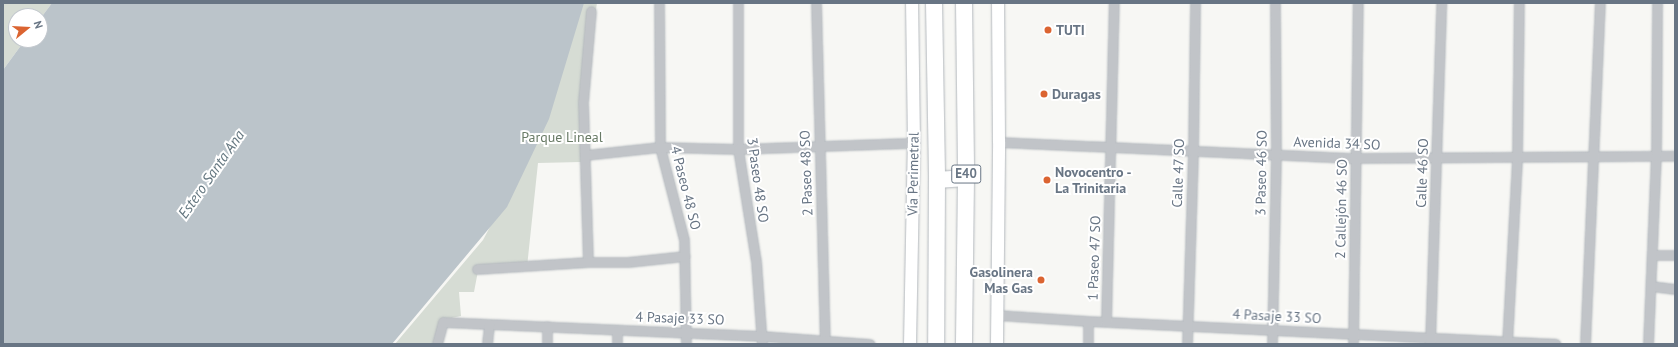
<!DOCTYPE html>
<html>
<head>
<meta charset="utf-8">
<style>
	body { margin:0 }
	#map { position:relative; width:1678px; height:347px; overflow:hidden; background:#f7f7f4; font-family:"PT Sans",sans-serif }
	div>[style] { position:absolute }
	.green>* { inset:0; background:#d6dcd4 }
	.water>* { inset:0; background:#bbc4ca }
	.roads { filter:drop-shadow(0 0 1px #b3b8bd) drop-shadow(0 0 1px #b3b8bd) }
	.street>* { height:9px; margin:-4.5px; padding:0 4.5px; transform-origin:4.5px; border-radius:4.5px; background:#c1c4c8 }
	.secondary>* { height:12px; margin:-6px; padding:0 6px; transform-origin:6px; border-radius:6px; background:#fff }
	.highway>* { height:16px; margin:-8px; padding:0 8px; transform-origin:8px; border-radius:8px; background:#fff }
	.dots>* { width:11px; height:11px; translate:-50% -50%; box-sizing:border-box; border:2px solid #fff; border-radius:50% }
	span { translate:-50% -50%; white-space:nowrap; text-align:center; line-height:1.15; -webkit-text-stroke:4px #fff; paint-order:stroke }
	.shield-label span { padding:1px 3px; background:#fff; border:1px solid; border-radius:3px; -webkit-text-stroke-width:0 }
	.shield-label { font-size:13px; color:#687584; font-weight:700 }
	.poi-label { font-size:14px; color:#687584; font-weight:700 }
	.left { translate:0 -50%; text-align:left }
	.right { translate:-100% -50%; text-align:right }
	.park-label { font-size:14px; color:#697b66 }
	.street-label { font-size:14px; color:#687584 }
	.water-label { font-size:15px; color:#63767f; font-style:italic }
	.frame { position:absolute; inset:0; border:4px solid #687584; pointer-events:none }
	.north { position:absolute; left:8px; top:8px; width:40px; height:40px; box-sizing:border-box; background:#fff; border:1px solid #c3c8ce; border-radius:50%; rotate:72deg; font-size:11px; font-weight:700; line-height:16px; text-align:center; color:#687584 }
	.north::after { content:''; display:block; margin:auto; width:14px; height:18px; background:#db6431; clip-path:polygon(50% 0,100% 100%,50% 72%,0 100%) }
</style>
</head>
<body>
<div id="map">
	<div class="green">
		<i style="clip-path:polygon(3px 3px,52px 3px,40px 19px,40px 16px,16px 16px,16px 40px,25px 40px,3px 70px)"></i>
		<i style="clip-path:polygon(579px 3px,597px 3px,581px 106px,589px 146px,582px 150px,581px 162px,538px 163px,527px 267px,478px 271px,474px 292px,459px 292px,461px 316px,442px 320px,435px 344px,395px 344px,483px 240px,500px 208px)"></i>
	</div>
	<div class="water">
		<i style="clip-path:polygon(52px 3px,584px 3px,549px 119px,507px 207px,392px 344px,3px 344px,3px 70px,25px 40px,40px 40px,40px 19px)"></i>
	</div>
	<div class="roads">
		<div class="street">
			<i style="left:659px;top:3px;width:144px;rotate:89.6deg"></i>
			<i style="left:660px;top:147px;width:96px;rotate:75.5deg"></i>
			<i style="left:684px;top:240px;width:104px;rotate:88.9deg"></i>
			<i style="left:738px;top:3px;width:146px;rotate:90deg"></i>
			<i style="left:738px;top:149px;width:113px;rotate:80.9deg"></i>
			<i style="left:756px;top:261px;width:83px;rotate:85.9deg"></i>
			<i style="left:816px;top:3px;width:341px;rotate:88.5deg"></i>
			<i style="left:999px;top:142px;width:357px;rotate:2.6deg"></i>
			<i style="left:1356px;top:158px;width:319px;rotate:-0.4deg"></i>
			<i style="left:585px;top:155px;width:75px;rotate:-6.1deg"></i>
			<i style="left:660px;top:147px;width:78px;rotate:1.5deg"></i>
			<i style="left:738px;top:149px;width:176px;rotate:-2deg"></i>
			<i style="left:1652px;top:255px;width:23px"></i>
			<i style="left:588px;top:262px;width:160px;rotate:-91.8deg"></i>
			<i style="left:583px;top:102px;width:91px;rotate:-85deg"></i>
			<i style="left:477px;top:269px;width:111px;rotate:-3.6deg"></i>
			<i style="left:588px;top:262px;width:40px"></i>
			<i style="left:628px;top:262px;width:57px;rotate:-6deg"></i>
			<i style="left:1651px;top:286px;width:24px;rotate:7deg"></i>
			<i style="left:997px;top:315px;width:91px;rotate:3.8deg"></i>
			<i style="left:1088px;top:321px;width:468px;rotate:2.8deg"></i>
			<i style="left:1088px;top:321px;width:23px;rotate:90deg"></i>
			<i style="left:1106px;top:322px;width:319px;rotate:-88.6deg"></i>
			<i style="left:547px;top:326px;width:18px;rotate:90deg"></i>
			<i style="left:1430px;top:343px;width:340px;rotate:-88.1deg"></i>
			<i style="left:437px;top:344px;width:23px;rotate:-75deg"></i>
			<i style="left:443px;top:322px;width:319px;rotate:2.5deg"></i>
			<i style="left:762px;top:336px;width:108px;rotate:4.2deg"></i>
			<i style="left:487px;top:344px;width:20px;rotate:-84deg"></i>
			<i style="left:617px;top:344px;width:13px;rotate:-90deg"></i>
			<i style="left:1187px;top:344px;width:193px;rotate:-88.2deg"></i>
			<i style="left:1193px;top:151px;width:148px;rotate:-89.2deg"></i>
			<i style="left:1272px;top:344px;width:190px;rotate:-88.8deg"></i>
			<i style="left:1276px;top:154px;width:151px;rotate:-90.4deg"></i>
			<i style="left:1353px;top:344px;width:341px;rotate:-89.2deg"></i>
			<i style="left:1507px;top:344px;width:187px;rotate:-86.9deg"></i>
			<i style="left:1517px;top:157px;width:154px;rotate:-89.3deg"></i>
			<i style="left:1585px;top:344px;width:341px;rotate:-87.5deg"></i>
			<i style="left:1648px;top:344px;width:188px;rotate:-87.6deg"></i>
			<i style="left:1656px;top:156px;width:153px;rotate:-89.6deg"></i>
		</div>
		<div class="secondary">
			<i style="left:910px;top:344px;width:201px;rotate:-88.9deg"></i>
			<i style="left:914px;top:143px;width:140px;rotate:-90.8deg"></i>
			<i style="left:997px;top:344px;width:202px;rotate:-89.4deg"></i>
			<i style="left:999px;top:142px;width:139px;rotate:-90.4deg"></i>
		</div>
		<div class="highway">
			<i style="left:934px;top:3px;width:177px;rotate:89deg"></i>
			<i style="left:937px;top:180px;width:164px;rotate:90.3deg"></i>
			<i style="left:964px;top:3px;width:175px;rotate:89.3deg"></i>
			<i style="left:966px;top:178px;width:166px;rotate:90.7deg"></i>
			<i style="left:937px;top:180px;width:29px;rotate:-4deg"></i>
		</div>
	</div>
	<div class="dots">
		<i style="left:1048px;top:30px;background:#db6431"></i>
		<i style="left:1044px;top:94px;background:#db6431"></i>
		<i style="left:1047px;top:180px;background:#db6431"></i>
		<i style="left:1041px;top:280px;background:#db6431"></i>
	</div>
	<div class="shield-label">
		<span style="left:966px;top:174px">E40</span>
	</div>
	<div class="poi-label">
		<span class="left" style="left:1056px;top:30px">TUTI</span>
		<span class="left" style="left:1052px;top:94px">Duragas</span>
		<span class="left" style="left:1055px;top:180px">Novocentro -<br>La Trinitaria</span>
		<span class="right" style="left:1033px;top:280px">Gasolinera<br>Mas Gas</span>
	</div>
	<div class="park-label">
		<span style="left:562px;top:137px">Parque Lineal</span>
	</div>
	<div class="street-label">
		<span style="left:1337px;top:143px;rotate:2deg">Avenida 34 SO</span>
		<span style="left:806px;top:173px;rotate:-92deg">2 Paseo 48 SO</span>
		<span style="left:1178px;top:173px;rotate:-88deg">Calle 47 SO</span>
		<span style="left:1261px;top:173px;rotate:-89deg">3 Paseo 46 SO</span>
		<span style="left:1422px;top:173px;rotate:-88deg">Calle 46 SO</span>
		<span style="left:913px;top:174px;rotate:-89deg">Vía Perimetral</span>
		<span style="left:758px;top:180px;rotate:82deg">3 Paseo 48 SO</span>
		<span style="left:686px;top:188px;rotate:76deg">4 Paseo 48 SO</span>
		<span style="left:1341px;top:209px;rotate:-89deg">2 Callejón 46 SO</span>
		<span style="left:1094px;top:258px;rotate:-88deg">1 Paseo 47 SO</span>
		<span style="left:1277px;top:316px;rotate:3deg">4 Pasaje 33 SO</span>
		<span style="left:680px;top:318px;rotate:2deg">4 Pasaje 33 SO</span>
	</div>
	<div class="water-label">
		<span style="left:211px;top:174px;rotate:-55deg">Estero Santa Ana</span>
	</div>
	<div class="frame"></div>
	<div class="north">N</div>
</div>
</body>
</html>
